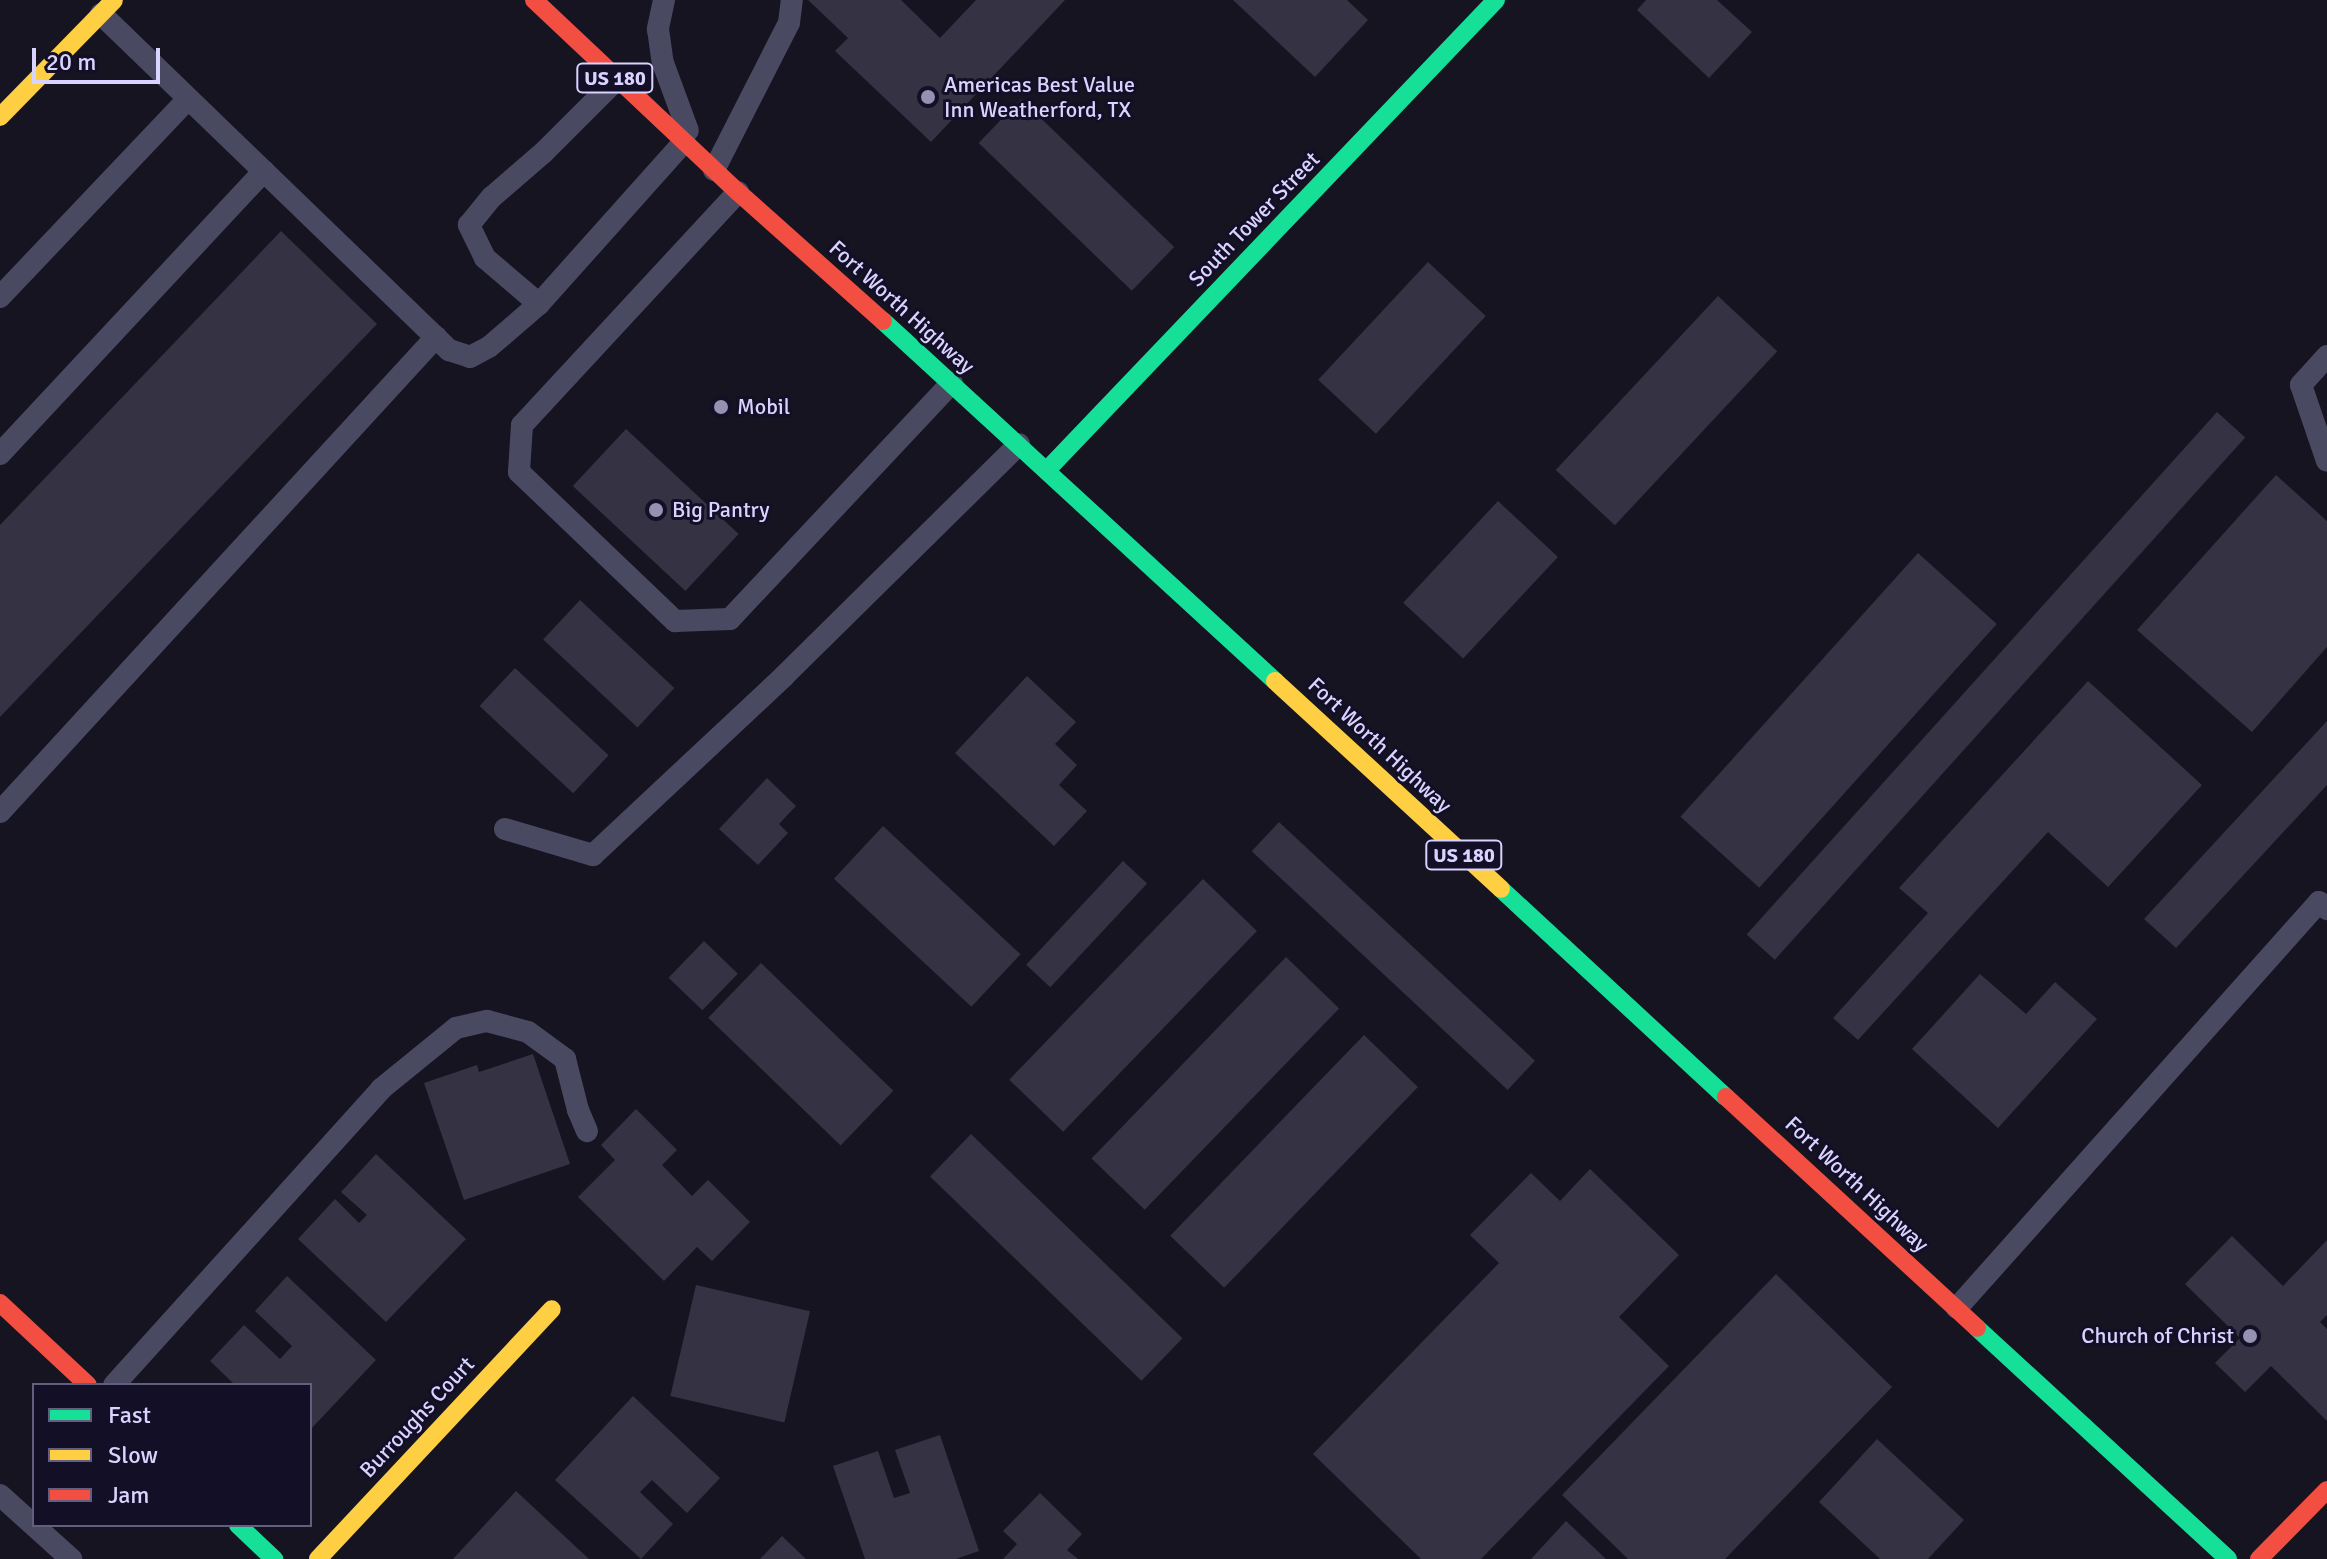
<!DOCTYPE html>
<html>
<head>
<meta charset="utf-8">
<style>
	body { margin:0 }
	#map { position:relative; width:2327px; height:1559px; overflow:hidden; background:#161421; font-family:Signika,sans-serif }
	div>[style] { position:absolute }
	.building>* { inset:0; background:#343243; transform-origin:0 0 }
	.lane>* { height:22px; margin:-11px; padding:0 11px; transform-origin:11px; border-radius:11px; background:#4a4962 }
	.fast>* { height:18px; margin:-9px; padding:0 9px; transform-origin:9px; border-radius:9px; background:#16e098 }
	.slow>* { height:18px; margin:-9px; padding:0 9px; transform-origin:9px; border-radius:9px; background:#ffcf43 }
	.jam>* { height:18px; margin:-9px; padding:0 9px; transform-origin:9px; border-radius:9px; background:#f24e42 }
	.dots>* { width:22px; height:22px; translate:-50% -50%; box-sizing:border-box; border:4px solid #130f26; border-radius:50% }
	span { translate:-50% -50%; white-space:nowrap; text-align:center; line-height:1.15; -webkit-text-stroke:6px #130f26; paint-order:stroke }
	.shield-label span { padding:2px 6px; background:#130f26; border:2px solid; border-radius:6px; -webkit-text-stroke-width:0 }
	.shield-label { font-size:20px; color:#d9d4ff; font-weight:700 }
	.poi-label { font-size:22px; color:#d9d4ff }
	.left { translate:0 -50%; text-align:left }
	.right { translate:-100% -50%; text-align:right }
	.street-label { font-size:22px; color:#d9d4ff }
	.legend { position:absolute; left:32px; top:1383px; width:280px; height:144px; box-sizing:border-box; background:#130f26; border:2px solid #625e7d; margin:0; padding:10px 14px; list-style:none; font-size:24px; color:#d9d4ff }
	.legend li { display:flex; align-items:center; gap:16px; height:40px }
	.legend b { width:40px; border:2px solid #625e7d }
	.scale { position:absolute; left:32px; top:48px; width:128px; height:36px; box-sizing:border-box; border:4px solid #d9d4ff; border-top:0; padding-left:10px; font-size:24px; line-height:28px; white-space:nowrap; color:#d9d4ff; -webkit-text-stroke:6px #130f26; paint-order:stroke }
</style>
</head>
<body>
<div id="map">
	<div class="building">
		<i style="clip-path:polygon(808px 0,901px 0,940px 38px,976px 0,1065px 0,931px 142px,835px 51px,848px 38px)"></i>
		<i style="clip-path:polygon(1233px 0,1347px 0,1368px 20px,1315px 77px)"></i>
		<i style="clip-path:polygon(1646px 0,1717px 0,1752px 32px,1709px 78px,1637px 10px)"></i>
		<i style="left:1021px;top:99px;width:213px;height:61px;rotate:44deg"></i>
		<i style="clip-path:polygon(281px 231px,377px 324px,0 717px,0 525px)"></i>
		<i style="left:1428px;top:262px;width:79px;height:161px;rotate:43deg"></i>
		<i style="left:1718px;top:296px;width:81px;height:238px;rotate:43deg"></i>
		<i style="left:2217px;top:412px;width:38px;height:703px;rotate:42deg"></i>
		<i style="left:626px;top:429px;width:154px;height:78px;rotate:43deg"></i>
		<i style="clip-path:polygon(2276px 475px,2327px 521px,2327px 647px,2252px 732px,2137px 630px)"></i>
		<i style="left:1498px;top:501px;width:82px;height:139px;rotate:43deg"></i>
		<i style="left:1918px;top:553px;width:106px;height:355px;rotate:42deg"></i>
		<i style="left:580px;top:600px;width:129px;height:54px;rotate:43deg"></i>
		<i style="left:515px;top:668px;width:128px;height:52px;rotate:43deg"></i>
		<i style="clip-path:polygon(1027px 676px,1076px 722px,1055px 744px,1077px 765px,1059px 785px,1087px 811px,1054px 846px,955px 753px)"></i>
		<i style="clip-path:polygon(2088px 681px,2202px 785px,2108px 887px,2048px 832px,1858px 1040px,1833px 1018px,1928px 913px,1899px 888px)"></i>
		<i style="clip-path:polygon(2327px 721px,2327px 785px,2176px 948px,2144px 919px)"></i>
		<i style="clip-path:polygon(767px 778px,796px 806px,779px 824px,788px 833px,758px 865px,719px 829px)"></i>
		<i style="left:1279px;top:822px;width:350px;height:40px;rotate:43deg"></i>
		<i style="left:883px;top:826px;width:188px;height:72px;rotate:43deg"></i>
		<i style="left:1123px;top:861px;width:33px;height:142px;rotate:43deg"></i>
		<i style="left:1203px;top:879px;width:75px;height:279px;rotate:44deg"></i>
		<i style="left:704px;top:941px;width:47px;height:51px;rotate:44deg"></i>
		<i style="left:1286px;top:957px;width:74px;height:280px;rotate:44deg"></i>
		<i style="left:761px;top:963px;width:184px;height:76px;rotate:44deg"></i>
		<i style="clip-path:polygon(1980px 974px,2026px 1014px,2055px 982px,2097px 1019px,1998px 1128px,1912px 1049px)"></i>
		<i style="left:1364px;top:1035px;width:75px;height:279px;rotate:44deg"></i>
		<i style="clip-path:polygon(533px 1054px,570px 1164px,464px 1200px,424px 1083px,477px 1065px,479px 1072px)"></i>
		<i style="clip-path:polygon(636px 1109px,677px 1150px,662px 1165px,692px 1196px,708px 1180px,750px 1222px,712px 1261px,697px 1247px,664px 1281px,578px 1197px,615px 1160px,601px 1145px)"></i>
		<i style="left:971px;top:1134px;width:294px;height:59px;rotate:44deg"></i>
		<i style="clip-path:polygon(376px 1154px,466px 1239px,386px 1322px,298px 1239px,335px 1199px,359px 1223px,367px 1215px,341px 1192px)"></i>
		<i style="clip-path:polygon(1590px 1169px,1679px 1255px,1619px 1317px,1669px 1366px,1481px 1559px,1421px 1559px,1313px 1454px,1499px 1263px,1470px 1235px,1531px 1173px,1560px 1201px)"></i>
		<i style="clip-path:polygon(2232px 1236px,2283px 1286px,2327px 1240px,2327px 1315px,2320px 1322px,2327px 1329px,2327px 1421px,2271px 1366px,2245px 1392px,2215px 1363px,2240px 1338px,2185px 1284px)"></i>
		<i style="clip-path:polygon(1776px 1274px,1892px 1387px,1725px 1559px,1628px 1559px,1562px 1495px)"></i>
		<i style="clip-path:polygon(287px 1276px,376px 1360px,310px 1430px,310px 1385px,235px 1385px,210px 1361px,244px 1325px,280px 1359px,292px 1346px,255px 1311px)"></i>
		<i style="left:696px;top:1285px;width:117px;height:114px;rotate:13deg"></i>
		<i style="clip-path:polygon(633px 1396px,720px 1478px,687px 1513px,652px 1480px,640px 1492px,673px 1524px,641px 1559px,555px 1480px)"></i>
		<i style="clip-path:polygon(940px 1435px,979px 1551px,956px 1559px,865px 1559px,833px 1466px,878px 1451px,894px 1498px,910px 1493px,895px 1450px)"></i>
		<i style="clip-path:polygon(1877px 1439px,1964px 1520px,1928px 1559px,1880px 1559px,1819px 1502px)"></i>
		<i style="clip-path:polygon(516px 1491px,589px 1559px,453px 1559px)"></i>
		<i style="clip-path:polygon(1040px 1493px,1082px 1534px,1067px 1550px,1078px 1559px,1003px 1559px,1017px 1544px,1003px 1531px)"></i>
		<i style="clip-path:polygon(1566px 1521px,1606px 1559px,1531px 1559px)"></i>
		<i style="clip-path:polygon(782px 1536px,806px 1559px,760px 1559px)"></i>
	</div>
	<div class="lane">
		<i style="left:664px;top:0;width:30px;rotate:102deg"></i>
		<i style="left:658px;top:29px;width:34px;rotate:82deg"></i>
		<i style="left:663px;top:63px;width:72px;rotate:69.8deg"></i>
		<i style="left:101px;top:14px;width:484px;rotate:44deg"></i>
		<i style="left:449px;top:350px;width:22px;rotate:18deg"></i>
		<i style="left:470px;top:357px;width:21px;rotate:-28deg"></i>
		<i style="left:489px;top:347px;width:66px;rotate:-40.7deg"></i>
		<i style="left:539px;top:304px;width:217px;rotate:-48.2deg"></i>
		<i style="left:714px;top:170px;width:165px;rotate:-63deg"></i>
		<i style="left:789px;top:23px;width:23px;rotate:-83deg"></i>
		<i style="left:738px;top:192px;width:318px;rotate:132.8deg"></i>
		<i style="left:522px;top:425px;width:47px;rotate:93.7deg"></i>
		<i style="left:519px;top:472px;width:216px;rotate:43.7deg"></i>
		<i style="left:675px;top:621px;width:55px;rotate:-2.1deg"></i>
		<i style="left:730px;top:619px;width:324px;rotate:-46.8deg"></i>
		<i style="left:0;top:297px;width:273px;rotate:-46.5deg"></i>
		<i style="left:539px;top:304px;width:71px;rotate:-139.6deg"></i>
		<i style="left:485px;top:258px;width:37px;rotate:-116deg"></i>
		<i style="left:469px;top:225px;width:36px;rotate:-51deg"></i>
		<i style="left:492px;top:197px;width:69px;rotate:-40.9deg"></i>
		<i style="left:544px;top:152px;width:103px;rotate:-45deg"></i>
		<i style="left:2327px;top:356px;width:39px;rotate:132deg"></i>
		<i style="left:2301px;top:385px;width:80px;rotate:71.1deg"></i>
		<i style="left:0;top:454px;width:387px;rotate:-47deg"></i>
		<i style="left:0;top:812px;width:645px;rotate:-47.45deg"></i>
		<i style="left:505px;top:829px;width:92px;rotate:16.5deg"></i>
		<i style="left:593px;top:855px;width:262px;rotate:-43.1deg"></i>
		<i style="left:784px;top:676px;width:330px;rotate:-44.6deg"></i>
		<i style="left:1957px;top:1308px;width:544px;rotate:-48.28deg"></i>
		<i style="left:2319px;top:902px;width:11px;rotate:41deg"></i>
		<i style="left:114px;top:1385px;width:399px;rotate:-47.9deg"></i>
		<i style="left:381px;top:1089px;width:97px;rotate:-39.1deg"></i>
		<i style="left:456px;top:1028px;width:32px;rotate:-13deg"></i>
		<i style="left:487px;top:1021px;width:42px;rotate:15deg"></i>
		<i style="left:528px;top:1032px;width:46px;rotate:36.1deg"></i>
		<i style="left:565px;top:1059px;width:53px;rotate:75.7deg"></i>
		<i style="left:578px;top:1110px;width:23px;rotate:67deg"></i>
		<i style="left:0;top:1495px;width:96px;rotate:42deg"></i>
	</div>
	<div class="fast">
		<i style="left:883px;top:321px;width:532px;rotate:42.56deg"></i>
		<i style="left:1047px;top:470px;width:650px;rotate:-46.31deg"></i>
		<i style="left:1501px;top:889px;width:306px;rotate:42.8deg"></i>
		<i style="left:1977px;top:1328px;width:341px;rotate:42.6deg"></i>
		<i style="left:238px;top:1525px;width:50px;rotate:43.4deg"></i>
	</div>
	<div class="slow">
		<i style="left:0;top:117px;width:163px;rotate:-45.7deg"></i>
		<i style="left:1275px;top:681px;width:307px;rotate:42.6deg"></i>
		<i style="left:318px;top:1559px;width:342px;rotate:-46.9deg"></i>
	</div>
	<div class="jam">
		<i style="left:534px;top:0;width:280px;rotate:43.3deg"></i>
		<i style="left:738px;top:192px;width:194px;rotate:41.7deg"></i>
		<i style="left:1726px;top:1097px;width:341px;rotate:42.6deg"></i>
		<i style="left:0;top:1303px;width:120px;rotate:43deg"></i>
		<i style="left:2259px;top:1559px;width:97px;rotate:-45.4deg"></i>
	</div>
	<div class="dots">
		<i style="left:928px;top:97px;background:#9591b1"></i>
		<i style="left:721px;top:407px;background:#9591b1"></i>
		<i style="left:656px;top:510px;background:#9591b1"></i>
		<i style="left:2250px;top:1336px;background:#9591b1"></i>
	</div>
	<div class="shield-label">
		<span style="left:615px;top:78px">US 180</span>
		<span style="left:1464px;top:855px">US 180</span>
	</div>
	<div class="poi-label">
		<span class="left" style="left:944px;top:97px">Americas Best Value<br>Inn Weatherford, TX</span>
		<span class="left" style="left:737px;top:407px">Mobil</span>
		<span class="left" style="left:672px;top:510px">Big Pantry</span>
		<span class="right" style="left:2234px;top:1336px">Church of Christ</span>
	</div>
	<div class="street-label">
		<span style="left:1254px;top:219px;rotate:-46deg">South Tower Street</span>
		<span style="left:902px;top:307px;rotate:42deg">Fort Worth Highway</span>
		<span style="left:1380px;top:745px;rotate:43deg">Fort Worth Highway</span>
		<span style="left:1857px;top:1184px;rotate:43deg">Fort Worth Highway</span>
		<span style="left:417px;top:1417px;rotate:-47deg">Burroughs Court</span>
	</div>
	<ul class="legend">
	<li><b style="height:10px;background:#16e098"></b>Fast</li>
	<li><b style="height:10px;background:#ffcf43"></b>Slow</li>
	<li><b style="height:10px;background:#f24e42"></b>Jam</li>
	</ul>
	<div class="scale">20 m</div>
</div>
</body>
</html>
